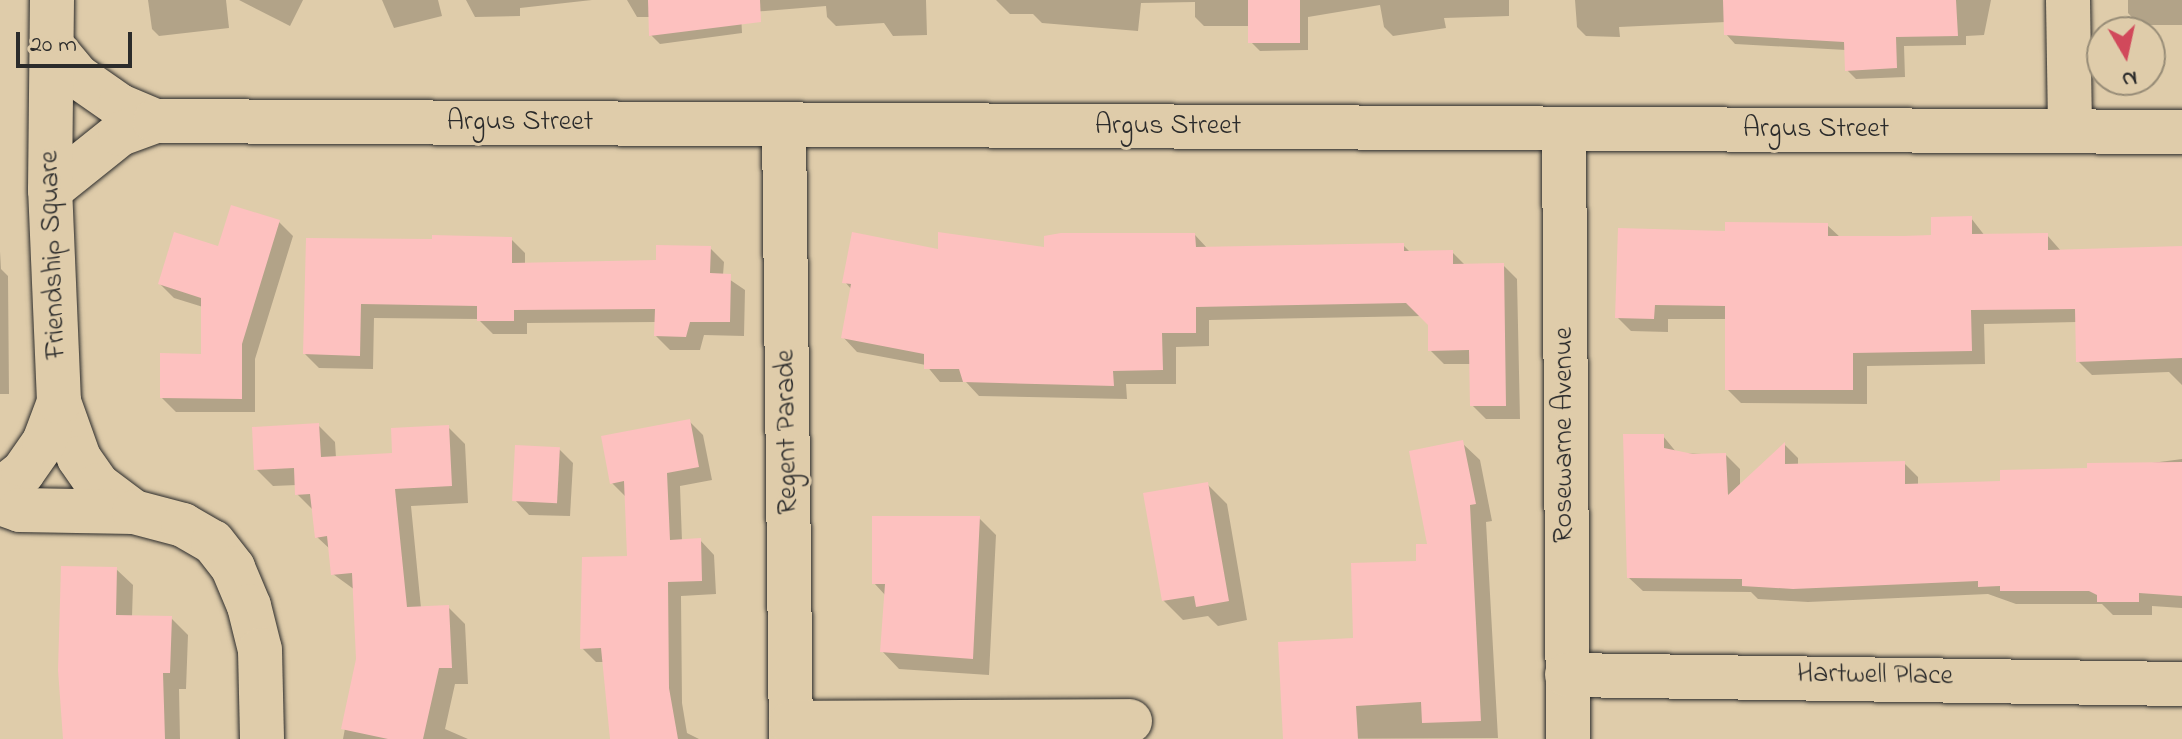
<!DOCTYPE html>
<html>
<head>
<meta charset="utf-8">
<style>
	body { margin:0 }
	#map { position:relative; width:2182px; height:739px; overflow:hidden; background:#dfccaa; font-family:"Indie Flower",sans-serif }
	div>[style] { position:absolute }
	.shadow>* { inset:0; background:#0003 }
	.building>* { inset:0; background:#fdc1bf; transform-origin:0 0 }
	.roads { filter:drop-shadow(0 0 2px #2b2b2b) drop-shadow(0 0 2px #2b2b2b) }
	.minor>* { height:44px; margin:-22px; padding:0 22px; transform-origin:22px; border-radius:22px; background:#dfccaa }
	span { translate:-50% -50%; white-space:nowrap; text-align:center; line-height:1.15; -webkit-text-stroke:6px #dfccaa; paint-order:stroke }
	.street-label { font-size:28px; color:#2b2b2b }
	.north { position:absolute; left:2086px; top:16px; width:80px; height:80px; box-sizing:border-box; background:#dfccaa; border:2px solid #978c77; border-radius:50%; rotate:171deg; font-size:22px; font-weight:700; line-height:32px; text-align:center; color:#2b2b2b }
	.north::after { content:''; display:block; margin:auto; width:28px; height:36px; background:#d1495b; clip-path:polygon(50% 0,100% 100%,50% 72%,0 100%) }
	.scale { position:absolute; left:16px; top:32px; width:116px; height:36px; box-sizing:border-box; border:4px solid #2b2b2b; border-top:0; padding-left:10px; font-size:24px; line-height:28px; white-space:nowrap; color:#2b2b2b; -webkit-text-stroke:6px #dfccaa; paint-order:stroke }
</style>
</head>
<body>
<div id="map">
	<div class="shadow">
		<i style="clip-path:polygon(148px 0,226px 0,229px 28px,159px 36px,152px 29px)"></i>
		<i style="clip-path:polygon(239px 0,303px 0,290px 26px)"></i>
		<i style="clip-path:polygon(382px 0,438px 0,442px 16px,394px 28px)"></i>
		<i style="clip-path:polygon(466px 0,592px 0,520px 8px,520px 16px,475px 17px)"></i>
		<i style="clip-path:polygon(627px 0,926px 0,927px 35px,893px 36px,884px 23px,836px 26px,827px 17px,826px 6px,741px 13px,742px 33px,660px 44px,651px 35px,650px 17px,637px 17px)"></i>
		<i style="clip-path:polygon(996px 0,1509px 0,1509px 16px,1444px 18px,1446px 28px,1393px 36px,1384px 27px,1380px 5px,1308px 17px,1308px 50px,1260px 51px,1251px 42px,1250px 26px,1204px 26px,1195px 17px,1195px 2px,1141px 3px,1138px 31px,1042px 23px,1033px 14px,1010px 14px)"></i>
		<i style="clip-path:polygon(1575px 0,1991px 0,1984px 35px,1966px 36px,1966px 45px,1904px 46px,1905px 77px,1856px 79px,1847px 70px,1846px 50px,1735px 44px,1726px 34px,1726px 22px,1619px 27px,1620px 37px,1586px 36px,1577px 27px)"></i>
		<i style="clip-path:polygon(2128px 0,2182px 0,2182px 25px,2139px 25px,2128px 13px)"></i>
		<i style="clip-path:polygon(1971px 218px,1985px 236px,2047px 235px,2061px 251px,2182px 248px,2182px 385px,2169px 372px,2092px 375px,2078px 361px,2077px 322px,1984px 324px,1985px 364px,1867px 366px,1867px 404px,1741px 403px,1727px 389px,1727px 319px,1668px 319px,1668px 332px,1631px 331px,1617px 317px,1727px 233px,1827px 225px,1841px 238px,1933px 237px)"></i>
		<i style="clip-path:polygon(279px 222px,293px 236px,255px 359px,255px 412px,176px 412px,162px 398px,203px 356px,203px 307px,174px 298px,160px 284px)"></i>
		<i style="clip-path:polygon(1195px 235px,1208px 249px,1403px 245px,1411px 253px,1452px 252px,1466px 266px,1503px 265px,1517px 279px,1520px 419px,1486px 419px,1472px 405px,1471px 364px,1444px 364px,1430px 350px,1430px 324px,1422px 316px,1209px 320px,1209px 346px,1176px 347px,1176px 384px,1126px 384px,1127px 399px,979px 396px,966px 382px,940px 382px,926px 365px,857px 352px,843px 337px,852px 290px,845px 282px,940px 251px,1046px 250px)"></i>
		<i style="clip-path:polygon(511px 239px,525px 253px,525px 265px,658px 262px,710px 248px,724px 262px,723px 275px,745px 290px,744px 336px,704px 335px,700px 350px,670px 350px,656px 336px,657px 322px,527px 323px,527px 334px,493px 334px,478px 319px,374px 318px,373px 369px,319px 368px,305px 354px,308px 240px)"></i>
		<i style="clip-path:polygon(0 251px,1px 269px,8px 276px,9px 394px,0 394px)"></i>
		<i style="clip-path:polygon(689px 421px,703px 435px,712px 480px,680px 486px,682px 541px,700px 540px,714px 555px,716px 594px,681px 596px,682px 703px,687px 733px,699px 739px,611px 739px,604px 662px,596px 662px,582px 648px,629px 558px,626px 497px,612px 483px)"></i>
		<i style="clip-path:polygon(318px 425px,335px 442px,336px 458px,394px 455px,448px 427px,465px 444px,468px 503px,411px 506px,421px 608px,448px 607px,465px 624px,468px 684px,455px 684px,445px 729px,468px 739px,343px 739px,358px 659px,355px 590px,333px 574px,331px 550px,317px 537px,314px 511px,297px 494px,297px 485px,273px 486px,256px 469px)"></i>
		<i style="clip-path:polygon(1663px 436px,1677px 453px,1726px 455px,1740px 469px,1740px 487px,1785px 445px,1798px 458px,1798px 466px,1904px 463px,1918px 477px,1918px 485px,2002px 483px,2182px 459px,2182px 608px,2152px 606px,2152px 615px,2113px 615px,2102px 604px,2016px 604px,1988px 594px,1808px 602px,1758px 599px,1751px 592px,1643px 591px,1629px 578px)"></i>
		<i style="clip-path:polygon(1462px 443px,1480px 460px,1492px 521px,1486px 522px,1498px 738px,1285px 739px,1429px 546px)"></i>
		<i style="clip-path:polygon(559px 449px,573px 463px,570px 516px,529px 515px,515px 500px)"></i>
		<i style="clip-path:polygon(1207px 484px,1227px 504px,1247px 620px,1218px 626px,1208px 616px,1183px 620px,1163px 600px)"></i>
		<i style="clip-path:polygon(979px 518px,996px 535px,989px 675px,899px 669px,882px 651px,886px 596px,874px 583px)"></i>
		<i style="clip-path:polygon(116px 569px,133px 585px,132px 617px,171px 618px,188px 635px,186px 689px,179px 689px,180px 739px,64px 739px)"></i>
	</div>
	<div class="building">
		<i style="clip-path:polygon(648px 0,760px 0,761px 22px,649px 36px)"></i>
		<i style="left:1248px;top:0;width:52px;height:43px"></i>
		<i style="clip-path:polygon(1723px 0,1956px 0,1958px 36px,1896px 37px,1897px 68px,1845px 71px,1844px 42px,1724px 35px)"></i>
		<i style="clip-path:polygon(231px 205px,280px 220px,242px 344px,242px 399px,160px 398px,160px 353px,201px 354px,201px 298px,158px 284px,174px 232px,218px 246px)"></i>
		<i style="clip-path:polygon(1972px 216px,1972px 234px,2048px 233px,2048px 250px,2182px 246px,2182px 358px,2076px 362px,2075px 309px,1971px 310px,1972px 351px,1853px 353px,1853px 390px,1725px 390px,1725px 306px,1655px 305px,1654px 319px,1615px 318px,1618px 228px,1725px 231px,1725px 222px,1828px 223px,1828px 236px,1904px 236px,1931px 235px,1931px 217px)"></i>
		<i style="clip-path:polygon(852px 232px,938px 249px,938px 232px,1044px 247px,1044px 236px,1061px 233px,1195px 233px,1196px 247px,1404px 243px,1404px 251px,1453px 250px,1453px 264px,1504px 263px,1506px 406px,1470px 406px,1469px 350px,1428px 351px,1428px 325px,1406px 303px,1196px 307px,1196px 333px,1162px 333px,1163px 370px,1113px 371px,1114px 386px,963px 382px,959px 369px,924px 369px,924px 354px,841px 338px,851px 284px,842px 283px)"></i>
		<i style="clip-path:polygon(432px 235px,512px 237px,512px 263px,656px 260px,656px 245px,711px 246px,710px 273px,731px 274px,730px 322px,690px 322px,686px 337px,654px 336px,655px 309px,514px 310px,514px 321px,477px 321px,477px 306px,361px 304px,360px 356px,303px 354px,306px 238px,432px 239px)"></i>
		<i style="clip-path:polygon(690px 419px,699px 467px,667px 473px,670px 540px,701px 538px,702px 581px,668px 582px,669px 688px,678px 739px,610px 739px,601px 648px,580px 649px,582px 557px,627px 556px,624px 481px,610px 484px,601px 436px)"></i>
		<i style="clip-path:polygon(319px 423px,321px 457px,392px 453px,391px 428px,449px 425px,452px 486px,395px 489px,407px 607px,449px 605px,452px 668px,439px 668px,423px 739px,388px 739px,341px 729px,356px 659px,352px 573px,331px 575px,327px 536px,315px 538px,310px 494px,295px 495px,294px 468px,254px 470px,252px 427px)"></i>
		<i style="clip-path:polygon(1623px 434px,1664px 434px,1664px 448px,1693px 454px,1726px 453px,1728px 495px,1785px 442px,1785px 464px,1905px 461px,1905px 484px,2000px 481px,2000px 470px,2087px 468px,2087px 463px,2182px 462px,2182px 596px,2139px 593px,2139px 602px,2097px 602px,2097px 595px,2089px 591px,2000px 591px,2000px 586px,1978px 587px,1978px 581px,1793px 589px,1742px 586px,1742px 579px,1627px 578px)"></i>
		<i style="clip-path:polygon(1463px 440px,1476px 504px,1470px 505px,1481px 721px,1422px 723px,1421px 702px,1356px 706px,1358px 739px,1283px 739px,1278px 642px,1353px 638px,1351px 563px,1416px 561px,1416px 544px,1427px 544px,1409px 451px)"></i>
		<i style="left:515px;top:445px;width:45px;height:56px;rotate:3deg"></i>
		<i style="clip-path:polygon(1208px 482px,1229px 601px,1196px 607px,1194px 596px,1162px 601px,1143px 493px)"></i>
		<i style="clip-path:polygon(872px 516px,980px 516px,973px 659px,880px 652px,885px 584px,872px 584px)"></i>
		<i style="clip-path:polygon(61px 566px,117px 567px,116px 615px,172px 616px,170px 673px,163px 673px,165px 739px,63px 739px,58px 670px)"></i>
	</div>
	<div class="roads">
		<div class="minor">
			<i style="left:2068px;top:0;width:130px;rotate:89.1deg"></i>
			<i style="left:52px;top:46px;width:39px;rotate:50deg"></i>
			<i style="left:77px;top:76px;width:52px;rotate:34.9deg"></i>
			<i style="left:120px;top:106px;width:38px;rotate:23deg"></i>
			<i style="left:784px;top:125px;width:614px;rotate:89.35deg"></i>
			<i style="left:1564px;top:130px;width:609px;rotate:89.62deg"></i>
			<i style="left:50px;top:190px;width:90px;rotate:-38.7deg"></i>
			<i style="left:120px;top:134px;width:37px;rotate:-20deg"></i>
			<i style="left:155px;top:121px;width:2027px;rotate:0.31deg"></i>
			<i style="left:59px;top:402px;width:59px;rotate:70.3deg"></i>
			<i style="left:79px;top:458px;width:33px;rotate:55deg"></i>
			<i style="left:98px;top:485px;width:45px;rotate:36.9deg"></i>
			<i style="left:0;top:490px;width:29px;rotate:-38deg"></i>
			<i style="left:23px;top:472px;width:37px;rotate:-55deg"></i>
			<i style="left:44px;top:442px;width:43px;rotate:-69.4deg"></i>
			<i style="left:59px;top:402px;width:212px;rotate:-92.4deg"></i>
			<i style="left:50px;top:190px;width:190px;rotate:-89.4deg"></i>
			<i style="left:0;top:503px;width:21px;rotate:19deg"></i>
			<i style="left:20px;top:510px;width:114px;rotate:1deg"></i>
			<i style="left:134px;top:512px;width:51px;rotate:14.9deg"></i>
			<i style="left:183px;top:525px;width:34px;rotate:30deg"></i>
			<i style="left:213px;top:542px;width:33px;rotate:52deg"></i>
			<i style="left:233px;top:568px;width:41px;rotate:67.2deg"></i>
			<i style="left:249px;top:606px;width:45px;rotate:76deg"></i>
			<i style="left:260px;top:650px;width:89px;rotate:88.7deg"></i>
			<i style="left:1567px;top:675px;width:615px;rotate:0.84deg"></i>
			<i style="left:791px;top:723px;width:339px;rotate:-0.3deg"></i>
		</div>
	</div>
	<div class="street-label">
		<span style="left:520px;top:123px">Argus Street</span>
		<span style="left:1168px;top:127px">Argus Street</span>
		<span style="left:1816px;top:130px">Argus Street</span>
		<span style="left:54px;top:255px;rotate:-92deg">Friendship Square</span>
		<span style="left:788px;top:432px;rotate:-91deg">Regent Parade</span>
		<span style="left:1565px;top:435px;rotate:-90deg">Rosewarne Avenue</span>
		<span style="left:1875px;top:676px;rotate:1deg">Hartwell Place</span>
	</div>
	<div class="north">N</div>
	<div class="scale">20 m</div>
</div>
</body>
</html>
